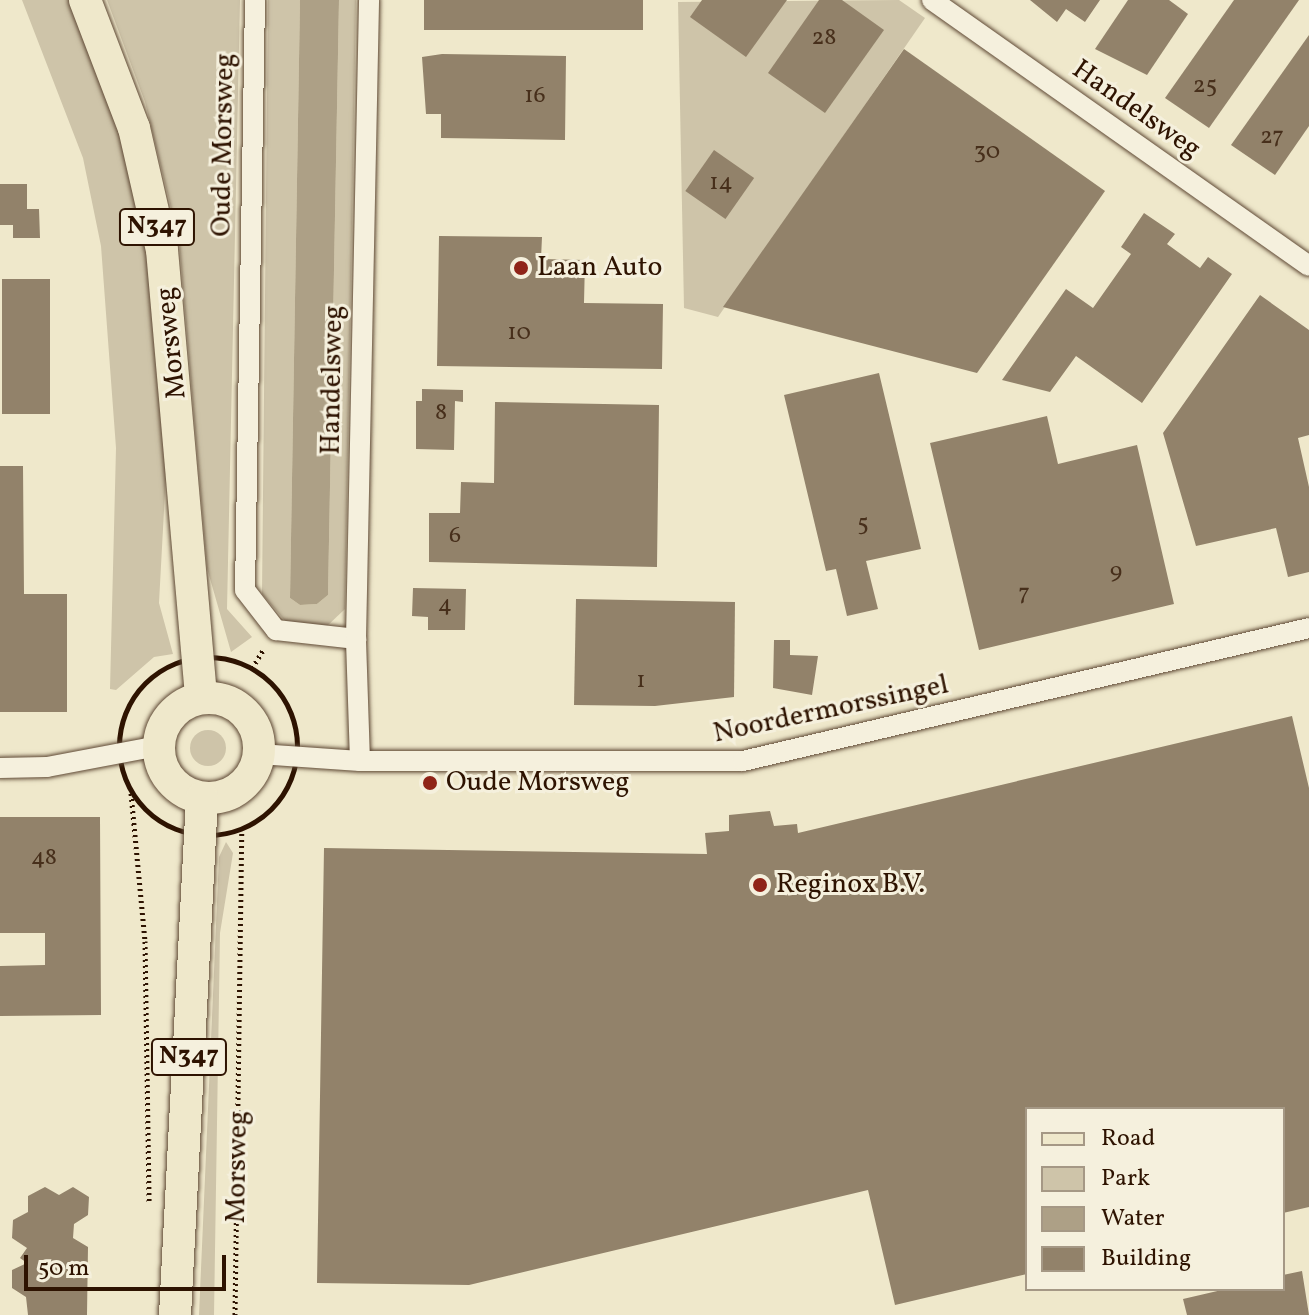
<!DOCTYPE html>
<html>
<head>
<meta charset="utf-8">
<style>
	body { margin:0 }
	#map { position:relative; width:1309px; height:1315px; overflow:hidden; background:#efe8cb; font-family:Vollkorn,serif }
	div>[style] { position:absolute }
	.green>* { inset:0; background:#cec4a9 }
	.round { border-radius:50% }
	.water>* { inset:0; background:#ada086 }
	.building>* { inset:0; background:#92826a; transform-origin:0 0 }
	.path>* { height:5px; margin-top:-2.5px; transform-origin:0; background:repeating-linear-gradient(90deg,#2e1301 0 2px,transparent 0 6px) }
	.path>.ring { margin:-2.5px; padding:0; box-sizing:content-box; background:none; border:5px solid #2e1301; border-radius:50% }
	.roads { filter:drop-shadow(0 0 2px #5e4834) drop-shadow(0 0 2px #5e4834) }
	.minor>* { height:20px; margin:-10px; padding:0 10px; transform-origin:10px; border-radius:10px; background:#f5f0dd }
	.primary>* { height:32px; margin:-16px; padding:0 16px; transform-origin:16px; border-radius:16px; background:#efe8cb }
	.primary>.ring { margin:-16px; padding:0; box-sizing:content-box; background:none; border:32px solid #efe8cb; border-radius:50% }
	.dots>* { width:22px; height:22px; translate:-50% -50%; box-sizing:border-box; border:4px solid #f5f0dd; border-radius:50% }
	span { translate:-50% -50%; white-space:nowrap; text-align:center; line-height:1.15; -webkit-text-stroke:6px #f5f0dd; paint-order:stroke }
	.number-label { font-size:24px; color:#472f1b }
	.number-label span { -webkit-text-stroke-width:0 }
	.shield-label span { padding:2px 6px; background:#f5f0dd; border:2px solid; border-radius:6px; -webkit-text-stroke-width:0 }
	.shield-label { font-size:26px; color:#2e1301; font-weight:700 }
	.street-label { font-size:28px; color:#2e1301 }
	.poi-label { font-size:28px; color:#2e1301 }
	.left { translate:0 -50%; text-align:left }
	.legend { position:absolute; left:1025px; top:1107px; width:260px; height:184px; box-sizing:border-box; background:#f5f0dd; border:2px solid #a59885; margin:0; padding:10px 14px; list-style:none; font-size:24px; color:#2e1301 }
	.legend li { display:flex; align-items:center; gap:16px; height:40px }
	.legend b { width:40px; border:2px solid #a59885 }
	.scale { position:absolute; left:24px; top:1255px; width:202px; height:36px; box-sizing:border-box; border:4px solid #2e1301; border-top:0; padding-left:10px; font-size:24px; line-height:28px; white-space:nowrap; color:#2e1301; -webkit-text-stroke:6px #f5f0dd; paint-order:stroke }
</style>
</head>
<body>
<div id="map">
	<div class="green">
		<i style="clip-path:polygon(22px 0,74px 0,101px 66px,147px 237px,167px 455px,159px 603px,173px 654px,154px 657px,116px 690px,110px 689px,116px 448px,101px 246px,83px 158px)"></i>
		<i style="clip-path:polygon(107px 0,240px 0,227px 609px,252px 637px,231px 652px,207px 568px,179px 240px,145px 102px)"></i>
		<i style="clip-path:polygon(268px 0,300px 0,290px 598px,300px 605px,317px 604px,328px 595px,339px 0,356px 0,345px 609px,327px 626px,287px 623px,262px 594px)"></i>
		<i style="clip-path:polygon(899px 0,925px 18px,718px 317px,684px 308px,678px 2px)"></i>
		<i class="round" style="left:190px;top:730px;width:36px;height:36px"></i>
		<i style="clip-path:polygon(226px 842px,233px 853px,220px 933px,214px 1315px,199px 1315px,219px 857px)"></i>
	</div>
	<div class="water">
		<i style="clip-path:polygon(300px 0,339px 0,328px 595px,317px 604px,300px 605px,290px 598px)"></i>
	</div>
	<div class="building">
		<i style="left:424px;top:0;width:219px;height:30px"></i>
		<i style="clip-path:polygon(702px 0,787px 0,746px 57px,690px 17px)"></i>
		<i style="clip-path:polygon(819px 0,842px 0,884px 30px,825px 113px,768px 73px)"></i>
		<i style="clip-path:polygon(1030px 0,1100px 0,1085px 22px,1066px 9px,1057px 22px)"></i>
		<i style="clip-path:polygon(1128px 0,1169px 0,1188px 14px,1147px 75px,1095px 49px)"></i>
		<i style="clip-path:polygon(1234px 0,1299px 0,1209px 128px,1165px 98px)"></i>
		<i style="clip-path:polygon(1309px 35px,1309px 126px,1275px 175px,1231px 145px)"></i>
		<i style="clip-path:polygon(904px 49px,1105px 191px,977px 373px,723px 307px)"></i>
		<i style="clip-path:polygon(442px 54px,566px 56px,565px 140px,441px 138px,441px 114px,426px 114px,422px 57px)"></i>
		<i style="left:714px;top:150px;width:49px;height:50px;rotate:35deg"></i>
		<i style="clip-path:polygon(0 184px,27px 184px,27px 209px,39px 209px,40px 238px,13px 238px,13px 225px,0 225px)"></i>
		<i style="clip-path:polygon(1144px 213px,1175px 234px,1167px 244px,1200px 268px,1208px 257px,1232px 274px,1142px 403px,1076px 356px,1050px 392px,1002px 380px,1066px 289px,1093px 308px,1131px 254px,1121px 247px)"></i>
		<i style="clip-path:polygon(439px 236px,542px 237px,541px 259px,585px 260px,584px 303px,663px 304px,662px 369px,437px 366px)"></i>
		<i style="left:2px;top:279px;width:48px;height:135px"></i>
		<i style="clip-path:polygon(1260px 295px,1309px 330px,1309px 435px,1298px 438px,1309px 487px,1309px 572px,1288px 577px,1276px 528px,1196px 546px,1163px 433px)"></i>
		<i style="clip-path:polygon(879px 373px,921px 549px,866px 561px,878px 609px,847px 616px,836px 569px,826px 571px,784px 395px)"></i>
		<i style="clip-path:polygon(422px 389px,463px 390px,463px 402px,455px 401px,454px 450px,416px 449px,416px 401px,422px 401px)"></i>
		<i style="clip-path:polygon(495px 402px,659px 405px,657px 567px,429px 562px,429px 513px,460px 513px,461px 482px,494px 483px)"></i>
		<i style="clip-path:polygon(1047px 416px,1058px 464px,1137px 445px,1174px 604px,979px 650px,930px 443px)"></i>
		<i style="clip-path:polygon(0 466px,23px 466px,24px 594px,67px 594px,67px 712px,0 712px)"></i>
		<i style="clip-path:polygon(413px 588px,466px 589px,465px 630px,428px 630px,428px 617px,412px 616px)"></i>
		<i style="clip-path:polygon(576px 599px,735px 602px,734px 697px,655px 706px,574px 705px)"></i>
		<i style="clip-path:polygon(774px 640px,790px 640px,790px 655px,818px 656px,812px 695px,773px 688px)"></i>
		<i style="clip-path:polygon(1292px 716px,1309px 788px,1309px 1207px,1283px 1213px,1283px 1109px,1027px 1109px,1027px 1274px,895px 1305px,868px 1190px,469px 1285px,317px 1283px,324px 848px,707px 854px,705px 833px,729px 831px,729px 815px,770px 811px,774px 826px,797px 824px,798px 833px)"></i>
		<i style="clip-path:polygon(0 817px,100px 817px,101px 1015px,0 1016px,0 966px,45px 965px,45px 933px,0 933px)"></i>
		<i style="clip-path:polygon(45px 1187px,59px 1195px,73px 1187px,89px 1197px,88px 1215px,74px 1224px,73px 1238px,88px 1247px,87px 1315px,28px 1315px,26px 1297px,12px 1288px,12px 1270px,27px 1263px,20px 1258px,27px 1248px,12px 1238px,13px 1220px,28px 1212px,28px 1196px)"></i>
		<i style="clip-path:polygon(1302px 1271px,1309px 1315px,1187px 1315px,1183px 1299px,1226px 1289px,1283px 1289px,1283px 1275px)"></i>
	</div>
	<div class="path">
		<i class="ring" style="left:119px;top:657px;width:173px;height:173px"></i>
		<i style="left:252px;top:668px;width:22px;rotate:-58deg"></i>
		<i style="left:131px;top:793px;width:149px;rotate:84.6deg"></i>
		<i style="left:145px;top:941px;width:261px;rotate:89.1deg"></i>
		<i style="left:235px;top:1315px;width:488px;rotate:-89.2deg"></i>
	</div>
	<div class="roads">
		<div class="minor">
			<i style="left:255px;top:0;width:590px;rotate:90.97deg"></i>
			<i style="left:245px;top:590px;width:51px;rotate:52.2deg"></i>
			<i style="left:276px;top:630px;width:81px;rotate:6.4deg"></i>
			<i style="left:932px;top:0;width:461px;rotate:35.2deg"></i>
			<i style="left:259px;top:754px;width:101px;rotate:4deg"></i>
			<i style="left:360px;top:761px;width:383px"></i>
			<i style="left:743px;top:761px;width:581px;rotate:-13.22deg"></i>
			<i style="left:360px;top:761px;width:122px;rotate:-91.9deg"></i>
			<i style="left:356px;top:639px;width:639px;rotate:-88.83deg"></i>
			<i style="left:0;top:768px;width:47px;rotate:-1.2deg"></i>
			<i style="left:47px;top:767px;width:113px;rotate:-10.7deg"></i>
		</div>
		<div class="primary">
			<i style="left:85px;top:0;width:137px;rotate:69.1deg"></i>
			<i style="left:134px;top:128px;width:125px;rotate:77.1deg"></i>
			<i style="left:162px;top:250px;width:450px;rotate:85deg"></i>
			<i class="ring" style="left:159px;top:698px;width:68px;height:68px"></i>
			<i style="left:175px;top:1315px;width:518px;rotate:-87.01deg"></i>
		</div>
	</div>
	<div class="dots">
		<i style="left:521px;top:268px;background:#8f2418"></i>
		<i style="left:430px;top:783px;background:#8f2418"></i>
		<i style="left:760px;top:885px;background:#8f2418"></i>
	</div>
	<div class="number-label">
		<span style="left:824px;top:39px">28</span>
		<span style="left:1205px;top:87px">25</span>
		<span style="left:535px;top:97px">16</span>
		<span style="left:1272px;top:138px">27</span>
		<span style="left:987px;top:153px">30</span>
		<span style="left:721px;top:184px">14</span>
		<span style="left:519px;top:334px">10</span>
		<span style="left:441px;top:414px">8</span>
		<span style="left:863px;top:525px">5</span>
		<span style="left:455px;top:537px">6</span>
		<span style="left:1116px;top:573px">9</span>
		<span style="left:1024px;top:595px">7</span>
		<span style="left:445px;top:606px">4</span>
		<span style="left:641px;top:682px">1</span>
		<span style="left:44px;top:859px">48</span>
	</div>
	<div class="shield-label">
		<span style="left:157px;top:227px">N347</span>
		<span style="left:189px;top:1057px">N347</span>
	</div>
	<div class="street-label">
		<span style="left:1136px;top:110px;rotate:35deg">Handelsweg</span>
		<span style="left:224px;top:145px;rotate:-89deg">Oude Morsweg</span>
		<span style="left:172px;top:343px;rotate:-96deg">Morsweg</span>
		<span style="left:333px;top:380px;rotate:-89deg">Handelsweg</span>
		<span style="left:831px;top:710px;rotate:-12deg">Noordermorssingel</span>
		<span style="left:238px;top:1167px;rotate:-89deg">Morsweg</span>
	</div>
	<div class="poi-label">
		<span class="left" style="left:537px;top:268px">Laan Auto</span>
		<span class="left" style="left:446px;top:783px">Oude Morsweg</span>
		<span class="left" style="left:776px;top:885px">Reginox B.V.</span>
	</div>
	<ul class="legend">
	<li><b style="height:10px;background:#efe8cb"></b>Road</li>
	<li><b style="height:22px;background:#cec4a9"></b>Park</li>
	<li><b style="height:22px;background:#ada086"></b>Water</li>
	<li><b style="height:22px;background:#92826a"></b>Building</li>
	</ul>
	<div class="scale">50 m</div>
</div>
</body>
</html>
